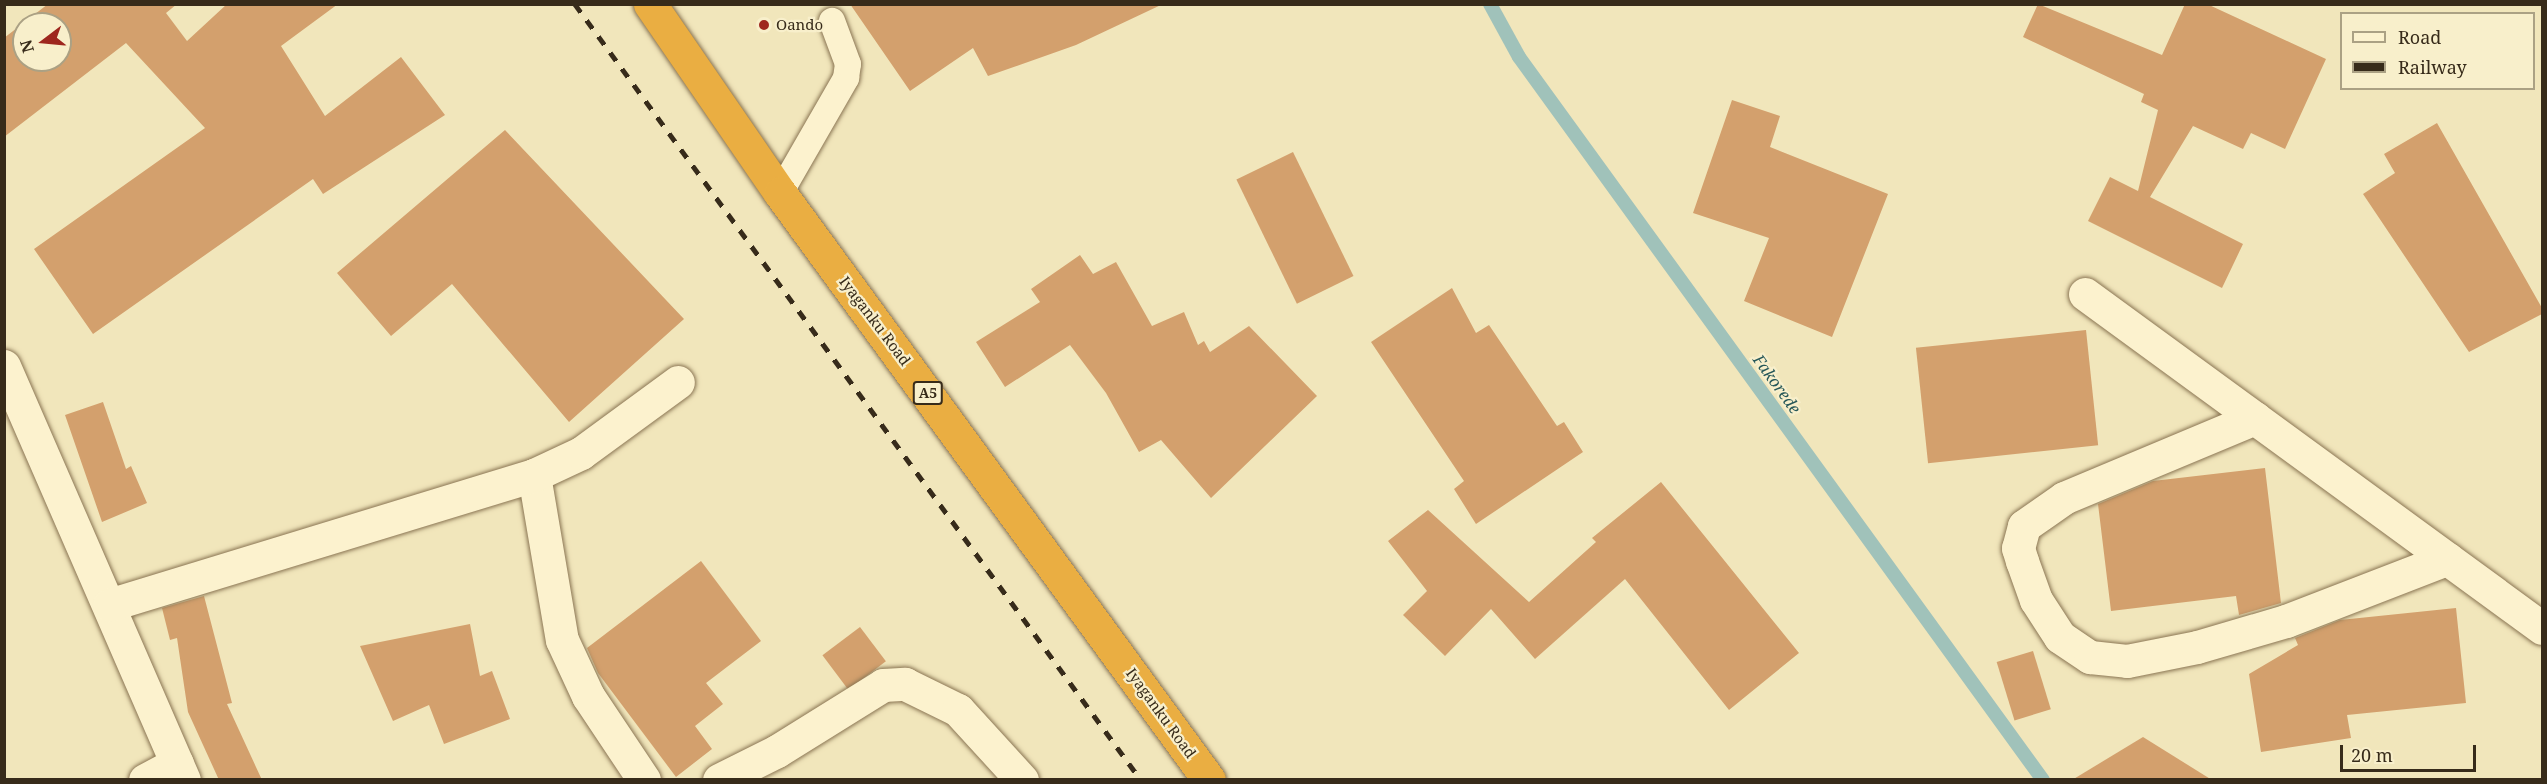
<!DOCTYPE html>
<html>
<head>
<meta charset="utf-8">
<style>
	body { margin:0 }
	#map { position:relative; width:2547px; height:784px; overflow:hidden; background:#f1e6bb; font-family:"Noto Serif",serif }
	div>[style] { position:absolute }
	.stream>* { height:14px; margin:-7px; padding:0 7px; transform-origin:7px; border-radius:7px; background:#a0c2ba }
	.building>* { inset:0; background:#d3a06d; transform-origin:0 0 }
	.roads { filter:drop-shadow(0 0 2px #8a7553) drop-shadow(0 0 2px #8a7553) }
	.lane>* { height:26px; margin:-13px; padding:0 13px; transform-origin:13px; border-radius:13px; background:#fcf2ce }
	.street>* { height:33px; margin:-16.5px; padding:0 16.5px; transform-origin:16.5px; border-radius:16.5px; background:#fcf2ce }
	.highway>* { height:33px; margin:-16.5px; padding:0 16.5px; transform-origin:16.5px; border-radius:16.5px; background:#eaae42 }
	.rail>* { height:4.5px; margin-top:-2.25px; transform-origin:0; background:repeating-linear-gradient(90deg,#372b1a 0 10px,transparent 0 20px) }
	.dots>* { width:16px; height:16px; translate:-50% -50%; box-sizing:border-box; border:3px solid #f8efcb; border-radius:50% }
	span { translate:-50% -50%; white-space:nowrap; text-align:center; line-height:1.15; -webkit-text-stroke:4.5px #f8efcb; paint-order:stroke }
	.shield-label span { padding:2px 4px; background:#f8efcb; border:2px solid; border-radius:4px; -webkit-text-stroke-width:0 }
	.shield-label { font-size:14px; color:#372b1a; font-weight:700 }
	.poi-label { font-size:15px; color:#372b1a }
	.left { translate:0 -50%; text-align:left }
	.street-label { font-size:15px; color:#372b1a }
	.water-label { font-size:16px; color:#275859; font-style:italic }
	.frame { position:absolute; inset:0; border:6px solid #372b1a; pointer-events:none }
	.legend { position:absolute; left:2340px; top:12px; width:195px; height:78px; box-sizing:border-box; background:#f8efcb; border:2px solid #aba184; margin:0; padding:8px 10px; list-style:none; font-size:18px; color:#372b1a }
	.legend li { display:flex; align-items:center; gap:12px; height:30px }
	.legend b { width:30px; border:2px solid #aba184 }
	.north { position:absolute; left:12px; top:12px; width:60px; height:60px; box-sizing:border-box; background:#f8efcb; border:2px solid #aba184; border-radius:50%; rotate:254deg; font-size:16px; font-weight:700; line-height:24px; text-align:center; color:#372b1a }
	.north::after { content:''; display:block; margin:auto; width:21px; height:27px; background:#9e271e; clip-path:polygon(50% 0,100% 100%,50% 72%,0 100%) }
	.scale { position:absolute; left:2340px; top:745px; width:136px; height:27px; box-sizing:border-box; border:3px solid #372b1a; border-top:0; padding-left:8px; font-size:18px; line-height:21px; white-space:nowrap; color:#372b1a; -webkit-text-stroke:4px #f8efcb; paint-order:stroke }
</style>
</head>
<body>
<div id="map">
	<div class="stream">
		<i style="left:1490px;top:4px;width:60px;rotate:61.3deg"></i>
		<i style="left:1519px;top:57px;width:893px;rotate:54.07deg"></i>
	</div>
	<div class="building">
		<i style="clip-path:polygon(evenodd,48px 4px,177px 4px,166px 13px,187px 41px,227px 4px,338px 4px,281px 46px,325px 116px,401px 57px,445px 115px,323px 194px,313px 179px,93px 334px,34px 249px,205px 128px,126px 43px,4px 137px,4px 38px,48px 4px,24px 24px,60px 24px,60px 60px,24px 60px,24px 24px)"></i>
		<i style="clip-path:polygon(850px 4px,1163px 4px,1076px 45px,988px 76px,973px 48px,910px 91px)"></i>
		<i style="clip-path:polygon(2038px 4px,2162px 55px,2185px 4px,2207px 4px,2326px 59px,2285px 149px,2251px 133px,2243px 149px,2193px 126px,2150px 197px,2243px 244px,2222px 288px,2088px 221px,2110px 177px,2138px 191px,2158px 110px,2141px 102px,2144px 94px,2023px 37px)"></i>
		<i style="clip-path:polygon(1732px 100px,1780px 116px,1770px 147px,1888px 194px,1832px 337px,1744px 301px,1769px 238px,1693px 213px)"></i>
		<i style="clip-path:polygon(2437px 123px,2542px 308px,2542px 314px,2469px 352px,2363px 194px,2395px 173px,2384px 154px)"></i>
		<i style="clip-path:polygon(505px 130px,684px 319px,569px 422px,452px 284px,391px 336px,337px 273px)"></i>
		<i style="left:1293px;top:152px;width:138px;height:63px;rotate:64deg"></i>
		<i style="clip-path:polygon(1080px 255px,1093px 274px,1116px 262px,1152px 326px,1184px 312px,1198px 345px,1204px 341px,1210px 352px,1249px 326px,1317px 396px,1211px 498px,1161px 440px,1139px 452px,1106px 393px,1070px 345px,1005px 387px,976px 342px,1040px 302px,1031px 289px)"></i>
		<i style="clip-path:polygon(1452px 288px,1476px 333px,1489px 325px,1557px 426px,1564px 422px,1583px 452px,1476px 524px,1454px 489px,1464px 481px,1371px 342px)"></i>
		<i style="left:2086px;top:330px;width:116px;height:171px;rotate:84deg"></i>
		<i style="clip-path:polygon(103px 402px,126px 469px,131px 466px,147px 503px,102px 522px,65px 415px)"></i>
		<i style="clip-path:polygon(2265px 468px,2281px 603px,2239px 615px,2236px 596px,2111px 611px,2098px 504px,2153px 481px)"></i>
		<i style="clip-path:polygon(1661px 482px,1799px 653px,1729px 710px,1625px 579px,1535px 659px,1491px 609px,1445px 656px,1403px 615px,1427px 591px,1388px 541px,1428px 510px,1529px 602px,1596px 542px,1592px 538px)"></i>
		<i style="clip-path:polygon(701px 561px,761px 641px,706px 683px,723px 704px,695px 726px,712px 749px,676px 777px,598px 673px,587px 648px)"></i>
		<i style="clip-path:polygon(204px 596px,232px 703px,227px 704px,262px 780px,219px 780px,188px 712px,177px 638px,170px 640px,162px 608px)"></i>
		<i style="clip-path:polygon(2456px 608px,2466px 703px,2347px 715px,2351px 738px,2261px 752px,2249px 674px,2298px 645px,2295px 638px,2340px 620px)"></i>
		<i style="clip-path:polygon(470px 624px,480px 676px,492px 671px,510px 719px,444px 744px,429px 705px,393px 721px,360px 646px)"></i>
		<i style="left:860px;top:627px;width:43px;height:47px;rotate:53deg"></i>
		<i style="left:2033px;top:651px;width:61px;height:38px;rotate:73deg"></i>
		<i style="clip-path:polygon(2143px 737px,2212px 780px,2072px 780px)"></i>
	</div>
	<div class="roads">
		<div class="lane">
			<i style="left:780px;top:193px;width:133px;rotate:-60.1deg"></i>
			<i style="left:846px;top:78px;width:14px;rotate:-82deg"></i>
			<i style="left:848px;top:64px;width:46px;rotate:-110.4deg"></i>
		</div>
		<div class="street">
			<i style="left:2085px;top:294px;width:566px;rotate:36.16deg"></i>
			<i style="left:4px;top:366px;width:451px;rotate:66.5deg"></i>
			<i style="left:2255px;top:418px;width:207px;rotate:157.3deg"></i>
			<i style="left:2064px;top:498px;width:49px;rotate:145deg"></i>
			<i style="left:2024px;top:526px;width:23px;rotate:105deg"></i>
			<i style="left:2018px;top:548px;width:14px;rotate:73deg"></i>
			<i style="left:2022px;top:561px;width:41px;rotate:70.3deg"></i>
			<i style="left:2036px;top:600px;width:44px;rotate:57deg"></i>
			<i style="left:2060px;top:637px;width:36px;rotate:34deg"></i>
			<i style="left:2090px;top:657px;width:37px;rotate:6deg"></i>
			<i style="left:2127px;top:661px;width:71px;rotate:-11.3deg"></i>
			<i style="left:2197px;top:647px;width:93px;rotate:-16.3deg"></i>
			<i style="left:2286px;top:621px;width:173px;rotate:-21.1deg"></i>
			<i style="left:534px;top:475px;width:167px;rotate:80.4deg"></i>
			<i style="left:562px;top:640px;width:62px;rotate:65.1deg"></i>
			<i style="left:588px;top:696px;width:101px;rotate:56.3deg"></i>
			<i style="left:109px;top:605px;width:444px;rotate:-17deg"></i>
			<i style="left:534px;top:475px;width:52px;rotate:-25.1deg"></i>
			<i style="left:581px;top:453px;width:120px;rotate:-36.2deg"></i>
			<i style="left:145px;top:780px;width:36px;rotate:-28deg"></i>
			<i style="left:719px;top:780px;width:65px;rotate:-26.6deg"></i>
			<i style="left:777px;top:751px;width:125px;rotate:-31.9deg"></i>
			<i style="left:883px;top:685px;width:22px;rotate:-3deg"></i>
			<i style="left:905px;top:684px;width:59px;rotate:26.1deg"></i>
			<i style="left:958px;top:710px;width:95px;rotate:47.6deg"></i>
		</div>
		<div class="highway">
			<i style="left:650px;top:4px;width:229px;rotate:55.5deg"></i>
			<i style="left:780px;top:193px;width:727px;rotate:53.84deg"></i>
		</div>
	</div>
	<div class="rail">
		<i style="left:575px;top:4px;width:960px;rotate:53.89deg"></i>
	</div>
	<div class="dots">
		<i style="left:764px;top:25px;background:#9e271e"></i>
	</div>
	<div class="shield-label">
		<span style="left:928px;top:393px">A5</span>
	</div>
	<div class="poi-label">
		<span class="left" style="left:776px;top:25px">Oando</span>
	</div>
	<div class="street-label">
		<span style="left:875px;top:321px;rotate:53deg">Iyaganku Road</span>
		<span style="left:1161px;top:713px;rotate:54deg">Iyaganku Road</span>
	</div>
	<div class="water-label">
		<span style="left:1777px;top:384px;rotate:54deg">Fakorede</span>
	</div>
	<div class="frame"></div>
	<ul class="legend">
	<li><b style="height:8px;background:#fcf2ce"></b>Road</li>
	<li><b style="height:8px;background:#372b1a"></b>Railway</li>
	</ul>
	<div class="north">N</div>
	<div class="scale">20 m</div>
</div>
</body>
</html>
